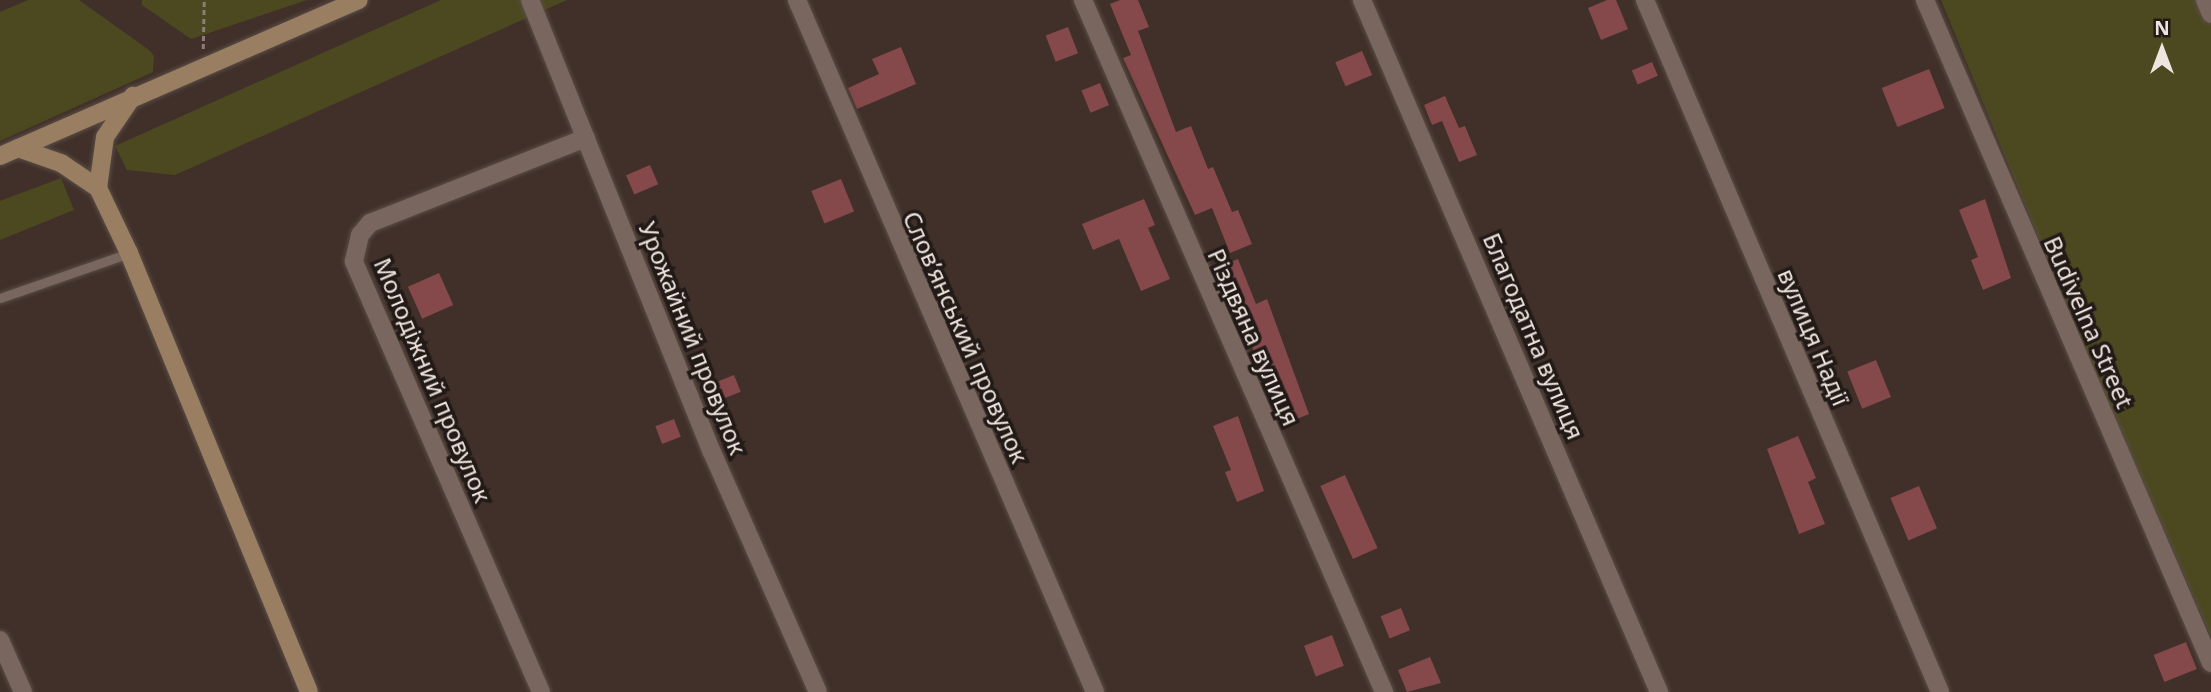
<!DOCTYPE html>
<html>
<head>
<meta charset="utf-8">
<style>
	body { margin:0 }
	#map { position:relative; width:2211px; height:692px; overflow:hidden; background:#403029; font-family:"Noto Sans",sans-serif }
	div>[style] { position:absolute }
	.green>* { inset:0; background:#4c4921 }
	.building>* { inset:0; background:#85484b; transform-origin:0 0 }
	.path>* { height:2.5px; margin-top:-1.25px; transform-origin:0; background:repeating-linear-gradient(90deg,#8b7d77 0 5px,transparent 0 8.5px) }
	.roads { filter:drop-shadow(0 0 2px #5a4d47) drop-shadow(0 0 2px #5a4d47) }
	.lane>* { height:9px; margin:-4.5px; padding:0 4.5px; transform-origin:4.5px; border-radius:4.5px; background:#79675f }
	.street>* { height:18px; margin:-9px; padding:0 9px; transform-origin:9px; border-radius:9px; background:#79675f }
	.secondary>* { height:18px; margin:-9px; padding:0 9px; transform-origin:9px; border-radius:9px; background:#997e62 }
	span { translate:-50% -50%; white-space:nowrap; text-align:center; line-height:1.15; -webkit-text-stroke:7px #211a17; paint-order:stroke }
	.street-label { font-size:24px; color:#efe4df }
	.north { position:absolute; left:2127px; top:14px; width:70px; height:70px; -webkit-text-stroke:5px #211a17; paint-order:stroke; rotate:0deg; font-size:19px; font-weight:700; line-height:28px; text-align:center; color:#efe4df }
	.north::after { content:''; display:block; margin:auto; width:24px; height:32px; background:#efe4df; clip-path:polygon(50% 0,100% 100%,50% 72%,0 100%) }
</style>
</head>
<body>
<div id="map">
	<div class="green">
		<i style="clip-path:polygon(28px 0,79px 0,149px 50px,154px 56px,153px 72px,0 141px,0 12px)"></i>
		<i style="clip-path:polygon(142px 0,307px 0,191px 39px,142px 5px)"></i>
		<i style="clip-path:polygon(441px 0,567px 0,175px 175px,127px 170px,115px 146px)"></i>
		<i style="clip-path:polygon(1941px 0,2211px 0,2211px 637px,2071px 317px)"></i>
		<i style="clip-path:polygon(61px 178px,74px 210px,0 240px,0 201px)"></i>
	</div>
	<div class="building">
		<i style="clip-path:polygon(1120px 0,1138px 0,1149px 27px,1138px 31px,1176px 132px,1191px 126px,1208px 169px,1213px 167px,1232px 212px,1238px 210px,1252px 244px,1230px 253px,1212px 208px,1195px 215px,1123px 58px,1131px 55px,1110px 4px)"></i>
		<i style="clip-path:polygon(1607px 0,1616px 0,1628px 29px,1601px 40px,1588px 8px)"></i>
		<i style="left:1068px;top:27px;width:28px;height:24px;rotate:69deg"></i>
		<i style="clip-path:polygon(901px 47px,916px 84px,857px 109px,848px 88px,879px 74px,872px 59px)"></i>
		<i style="left:1362px;top:51px;width:26px;height:29px;rotate:67deg"></i>
		<i style="left:1652px;top:62px;width:15px;height:22px;rotate:67deg"></i>
		<i style="left:1929px;top:69px;width:42px;height:51px;rotate:68deg"></i>
		<i style="left:1100px;top:83px;width:24px;height:20px;rotate:68deg"></i>
		<i style="clip-path:polygon(1445px 96px,1459px 128px,1465px 126px,1477px 155px,1459px 162px,1442px 121px,1432px 125px,1424px 105px)"></i>
		<i style="left:650px;top:165px;width:21px;height:26px;rotate:67deg"></i>
		<i style="left:841px;top:179px;width:35px;height:32px;rotate:68deg"></i>
		<i style="clip-path:polygon(1144px 199px,1155px 225px,1148px 228px,1170px 279px,1141px 291px,1119px 239px,1093px 250px,1082px 224px)"></i>
		<i style="clip-path:polygon(1985px 199px,2011px 278px,1983px 290px,1971px 260px,1978px 257px,1959px 210px)"></i>
		<i style="clip-path:polygon(1238px 259px,1256px 304px,1267px 299px,1309px 414px,1287px 423px,1271px 384px,1267px 386px,1231px 291px,1223px 294px,1212px 269px)"></i>
		<i style="left:439px;top:273px;width:35px;height:34px;rotate:66deg"></i>
		<i style="left:1876px;top:360px;width:40px;height:31px;rotate:68deg"></i>
		<i style="left:734px;top:375px;width:18px;height:29px;rotate:68deg"></i>
		<i style="clip-path:polygon(1238px 416px,1264px 491px,1237px 502px,1225px 472px,1231px 470px,1213px 426px)"></i>
		<i style="left:674px;top:419px;width:19px;height:20px;rotate:69deg"></i>
		<i style="clip-path:polygon(1798px 436px,1816px 478px,1808px 482px,1825px 524px,1799px 534px,1767px 449px)"></i>
		<i style="left:1345px;top:475px;width:80px;height:27px;rotate:66deg"></i>
		<i style="left:1919px;top:486px;width:46px;height:31px;rotate:67deg"></i>
		<i style="left:1401px;top:608px;width:24px;height:22px;rotate:68deg"></i>
		<i style="left:1332px;top:635px;width:33px;height:30px;rotate:69deg"></i>
		<i style="left:2186px;top:642px;width:29px;height:35px;rotate:68deg"></i>
		<i style="clip-path:polygon(1430px 657px,1441px 683px,1407px 692px,1398px 670px)"></i>
	</div>
	<div class="path">
		<i style="left:203px;top:49px;width:49px;rotate:-88.8deg"></i>
	</div>
	<div class="roads">
		<div class="lane">
			<i style="left:0;top:298px;width:137px;rotate:-19.2deg"></i>
		</div>
		<div class="street">
			<i style="left:530px;top:0;width:487px;rotate:68.1deg"></i>
			<i style="left:712px;top:452px;width:262px;rotate:66.2deg"></i>
			<i style="left:797px;top:0;width:753px;rotate:66.7deg"></i>
			<i style="left:1083px;top:0;width:755px;rotate:66.49deg"></i>
			<i style="left:1362px;top:0;width:753px;rotate:66.77deg"></i>
			<i style="left:1645px;top:0;width:752px;rotate:66.91deg"></i>
			<i style="left:1925px;top:0;width:722px;rotate:66.67deg"></i>
			<i style="left:2205px;top:0;width:15px;rotate:67deg"></i>
			<i style="left:0;top:640px;width:57px;rotate:66.1deg"></i>
			<i style="left:541px;top:692px;width:470px;rotate:-113.5deg"></i>
			<i style="left:354px;top:261px;width:27px;rotate:-77deg"></i>
			<i style="left:360px;top:235px;width:16px;rotate:-50deg"></i>
			<i style="left:370px;top:223px;width:232px;rotate:-21.5deg"></i>
		</div>
		<div class="secondary">
			<i style="left:18px;top:148px;width:46px;rotate:19.2deg"></i>
			<i style="left:61px;top:163px;width:45px;rotate:34deg"></i>
			<i style="left:98px;top:188px;width:72px;rotate:64.5deg"></i>
			<i style="left:129px;top:253px;width:474px;rotate:67.7deg"></i>
			<i style="left:0;top:156px;width:391px;rotate:-23.5deg"></i>
			<i style="left:98px;top:188px;width:51px;rotate:-82.2deg"></i>
			<i style="left:105px;top:137px;width:50px;rotate:-55.7deg"></i>
		</div>
	</div>
	<div class="street-label">
		<span style="left:2089px;top:322px;rotate:66deg">Budivelna Street</span>
		<span style="left:1534px;top:336px;rotate:67deg">Благодатна вулиця</span>
		<span style="left:966px;top:337px;rotate:66deg">Словʼянський провулок</span>
		<span style="left:1254px;top:337px;rotate:66deg">Різдвяна вулиця</span>
		<span style="left:1814px;top:337px;rotate:67deg">вулиця Надії</span>
		<span style="left:693px;top:338px;rotate:68deg">Урожайний провулок</span>
		<span style="left:433px;top:380px;rotate:67deg">Молодіжний провулок</span>
	</div>
	<div class="north">N</div>
</div>
</body>
</html>
